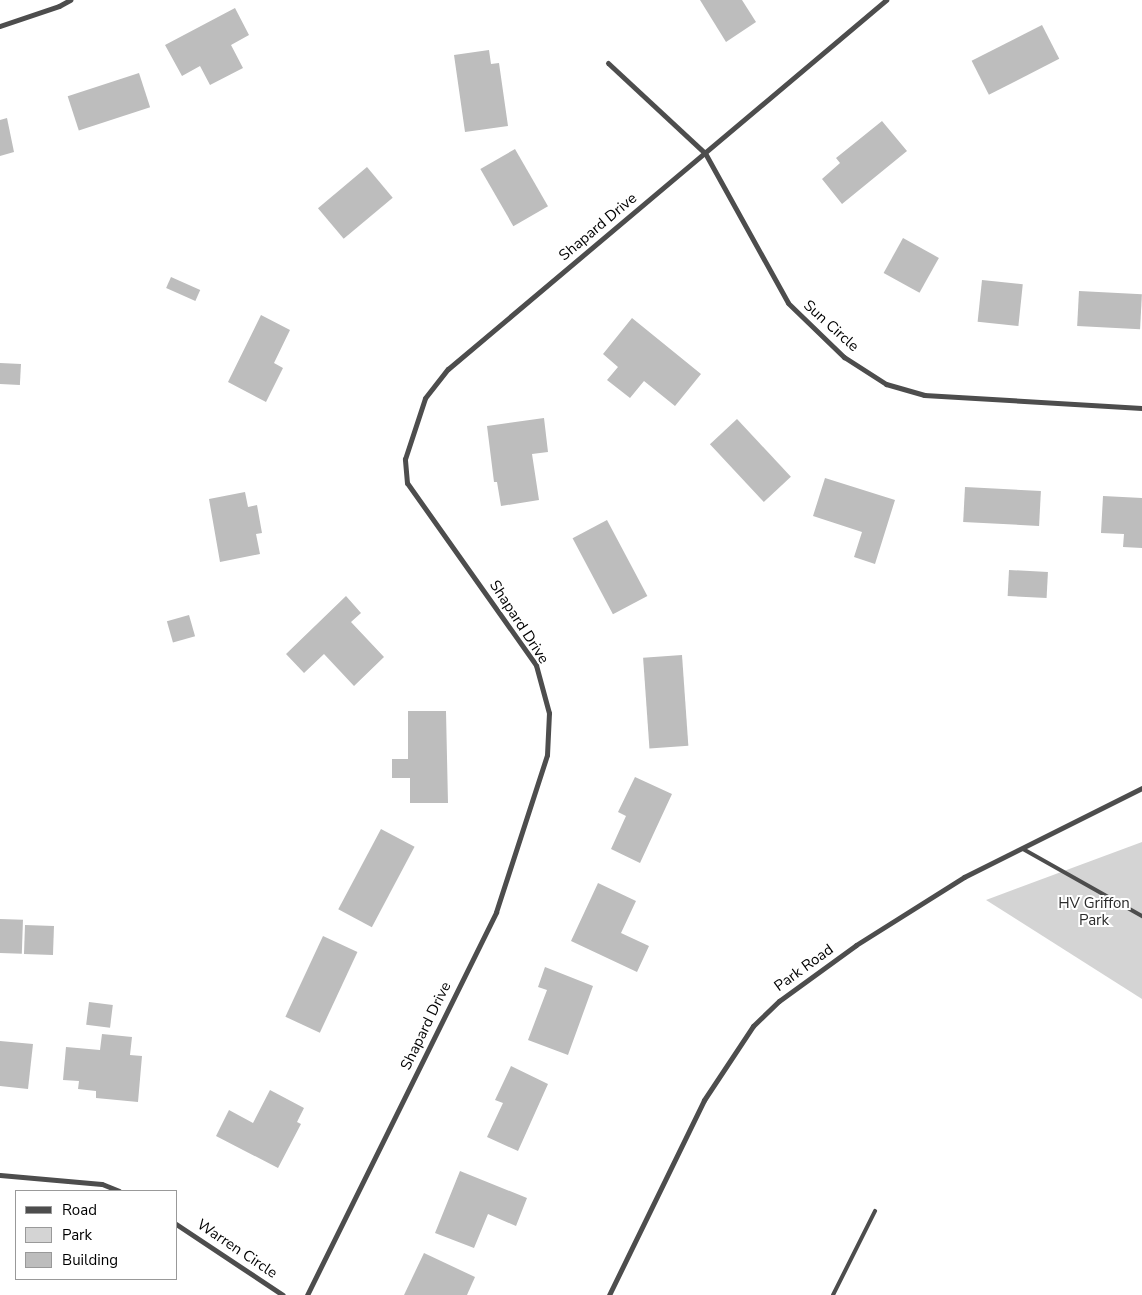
<!DOCTYPE html>
<html>
<head>
<meta charset="utf-8">
<style>
	body { margin:0 }
	#map { position:relative; width:1142px; height:1295px; overflow:hidden; background:#fff; font-family:"Nunito Sans",sans-serif }
	div>[style] { position:absolute }
	.green>* { inset:0; background:#d4d4d4 }
	.building>* { inset:0; background:#bdbdbd; transform-origin:0 0 }
	.service>* { height:4px; margin:-2px; padding:0 2px; transform-origin:2px; border-radius:2px; background:#4d4d4d }
	.minor>* { height:5px; margin:-2.5px; padding:0 2.5px; transform-origin:2.5px; border-radius:2.5px; background:#4d4d4d }
	span { translate:-50% -50%; white-space:nowrap; text-align:center; line-height:1.15; -webkit-text-stroke:4px #fff; paint-order:stroke }
	.street-label { font-size:15px; color:#000 }
	.park-label { font-size:15px; color:#2b2b2b }
	.legend { position:absolute; left:15px; top:1190px; width:162px; height:90px; box-sizing:border-box; background:#fff; border:1px solid #999; margin:0; padding:6px 9px; list-style:none; font-size:15px; color:#000 }
	.legend li { display:flex; align-items:center; gap:10px; height:25px }
	.legend b { width:25px; border:1px solid #999 }
</style>
</head>
<body>
<div id="map">
	<div class="green">
		<i style="clip-path:polygon(1142px 842px,1142px 999px,986px 900px)"></i>
	</div>
	<div class="building">
		<i style="clip-path:polygon(700px 0,742px 0,756px 22px,726px 42px)"></i>
		<i style="clip-path:polygon(235px 8px,249px 35px,231px 45px,243px 68px,210px 85px,200px 66px,182px 76px,165px 45px)"></i>
		<i style="left:1042px;top:25px;width:38px;height:79px;rotate:63deg"></i>
		<i style="clip-path:polygon(489px 50px,491px 64px,499px 63px,508px 126px,465px 132px,454px 55px)"></i>
		<i style="left:139px;top:73px;width:36px;height:75px;rotate:72deg"></i>
		<i style="clip-path:polygon(7px 118px,14px 152px,0 156px,0 120px)"></i>
		<i style="clip-path:polygon(882px 121px,907px 151px,842px 204px,822px 179px,840px 163px,836px 158px)"></i>
		<i style="left:515px;top:149px;width:66px;height:40px;rotate:60deg"></i>
		<i style="left:367px;top:167px;width:40px;height:64px;rotate:50deg"></i>
		<i style="left:903px;top:238px;width:41px;height:40px;rotate:29deg"></i>
		<i style="left:171px;top:277px;width:32px;height:12px;rotate:24deg"></i>
		<i style="left:982px;top:280px;width:41px;height:42px;rotate:6deg"></i>
		<i style="left:1079px;top:291px;width:63px;height:35px;rotate:3deg"></i>
		<i style="clip-path:polygon(261px 315px,290px 330px,274px 363px,283px 368px,266px 402px,228px 382px)"></i>
		<i style="clip-path:polygon(632px 318px,701px 374px,675px 406px,644px 381px,630px 398px,607px 380px,618px 367px,603px 354px)"></i>
		<i style="left:0;top:363px;width:21px;height:21px;rotate:3deg"></i>
		<i style="clip-path:polygon(544px 418px,548px 452px,532px 454px,539px 500px,501px 506px,497px 482px,494px 482px,487px 426px)"></i>
		<i style="left:737px;top:419px;width:79px;height:37px;rotate:47deg"></i>
		<i style="clip-path:polygon(825px 478px,895px 500px,875px 564px,854px 557px,862px 532px,813px 516px)"></i>
		<i style="left:965px;top:487px;width:76px;height:35px;rotate:3deg"></i>
		<i style="clip-path:polygon(245px 492px,248px 507px,257px 505px,262px 533px,256px 534px,260px 554px,220px 562px,209px 499px)"></i>
		<i style="clip-path:polygon(1103px 496px,1142px 498px,1142px 548px,1123px 547px,1124px 534px,1101px 533px)"></i>
		<i style="left:607px;top:520px;width:86px;height:39px;rotate:62deg"></i>
		<i style="left:1009px;top:570px;width:39px;height:26px;rotate:3deg"></i>
		<i style="clip-path:polygon(346px 596px,361px 613px,351px 622px,384px 657px,354px 686px,324px 654px,304px 673px,286px 654px)"></i>
		<i style="left:189px;top:615px;width:22px;height:23px;rotate:74deg"></i>
		<i style="left:682px;top:655px;width:91px;height:39px;rotate:86deg"></i>
		<i style="clip-path:polygon(408px 711px,446px 711px,448px 803px,410px 803px,410px 778px,392px 778px,392px 759px,408px 759px)"></i>
		<i style="clip-path:polygon(635px 777px,672px 794px,640px 863px,611px 849px,626px 816px,618px 812px)"></i>
		<i style="left:381px;top:829px;width:38px;height:91px;rotate:28deg"></i>
		<i style="clip-path:polygon(598px 883px,636px 901px,621px 933px,649px 946px,637px 972px,571px 941px)"></i>
		<i style="left:0;top:919px;width:23px;height:34px;rotate:2deg"></i>
		<i style="left:25px;top:925px;width:29px;height:29px;rotate:2deg"></i>
		<i style="left:323px;top:936px;width:38px;height:89px;rotate:25deg"></i>
		<i style="clip-path:polygon(545px 967px,593px 986px,568px 1055px,528px 1040px,547px 990px,538px 987px)"></i>
		<i style="left:89px;top:1002px;width:24px;height:23px;rotate:7deg"></i>
		<i style="clip-path:polygon(102px 1034px,132px 1037px,130px 1055px,142px 1056px,138px 1102px,96px 1098px,96px 1091px,78px 1089px,79px 1081px,63px 1080px,66px 1047px,100px 1050px)"></i>
		<i style="clip-path:polygon(0 1041px,33px 1044px,28px 1089px,0 1086px)"></i>
		<i style="clip-path:polygon(511px 1066px,548px 1084px,518px 1151px,487px 1137px,503px 1103px,495px 1100px)"></i>
		<i style="clip-path:polygon(270px 1090px,304px 1108px,297px 1122px,301px 1124px,278px 1168px,216px 1136px,229px 1110px,253px 1123px)"></i>
		<i style="clip-path:polygon(460px 1171px,527px 1198px,516px 1226px,488px 1214px,474px 1248px,435px 1233px)"></i>
		<i style="clip-path:polygon(424px 1253px,475px 1277px,467px 1295px,404px 1295px)"></i>
	</div>
	<div class="service">
		<i style="left:1023px;top:849px;width:137px;rotate:29.4deg"></i>
		<i style="left:833px;top:1295px;width:94px;rotate:-63.4deg"></i>
	</div>
	<div class="minor">
		<i style="left:0;top:26px;width:62px;rotate:-18.7deg"></i>
		<i style="left:59px;top:6px;width:13px;rotate:-29deg"></i>
		<i style="left:608px;top:63px;width:132px;rotate:42.9deg"></i>
		<i style="left:705px;top:153px;width:171px;rotate:61deg"></i>
		<i style="left:788px;top:303px;width:78px;rotate:44deg"></i>
		<i style="left:844px;top:357px;width:50px;rotate:32.7deg"></i>
		<i style="left:886px;top:384px;width:40px;rotate:16deg"></i>
		<i style="left:924px;top:395px;width:218px;rotate:3.4deg"></i>
		<i style="left:0;top:1175px;width:102px;rotate:5deg"></i>
		<i style="left:102px;top:1184px;width:18px;rotate:22deg"></i>
		<i style="left:176px;top:1224px;width:128px;rotate:33.6deg"></i>
		<i style="left:307px;top:1295px;width:427px;rotate:-63.7deg"></i>
		<i style="left:496px;top:912px;width:165px;rotate:-72deg"></i>
		<i style="left:547px;top:755px;width:42px;rotate:-87.3deg"></i>
		<i style="left:549px;top:713px;width:50px;rotate:-105.2deg"></i>
		<i style="left:536px;top:665px;width:223px;rotate:-125.3deg"></i>
		<i style="left:407px;top:483px;width:24px;rotate:-95deg"></i>
		<i style="left:405px;top:459px;width:64px;rotate:-71.8deg"></i>
		<i style="left:425px;top:398px;width:37px;rotate:-52deg"></i>
		<i style="left:448px;top:369px;width:573px;rotate:-40.11deg"></i>
		<i style="left:609px;top:1295px;width:217px;rotate:-64deg"></i>
		<i style="left:704px;top:1100px;width:89px;rotate:-56.5deg"></i>
		<i style="left:753px;top:1026px;width:36px;rotate:-44deg"></i>
		<i style="left:779px;top:1001px;width:95px;rotate:-36deg"></i>
		<i style="left:856px;top:945px;width:128px;rotate:-32.2deg"></i>
		<i style="left:964px;top:877px;width:199px;rotate:-26.6deg"></i>
	</div>
	<div class="street-label">
		<span style="left:598px;top:227px;rotate:-40deg">Shapard Drive</span>
		<span style="left:831px;top:326px;rotate:42deg">Sun Circle</span>
		<span style="left:519px;top:622px;rotate:57deg">Shapard Drive</span>
		<span style="left:804px;top:968px;rotate:-36deg">Park Road</span>
		<span style="left:426px;top:1026px;rotate:-64deg">Shapard Drive</span>
		<span style="left:237px;top:1249px;rotate:34deg">Warren Circle</span>
	</div>
	<div class="park-label">
		<span style="left:1094px;top:912px">HV Griffon<br>Park</span>
	</div>
	<ul class="legend">
	<li><b style="height:6px;background:#4d4d4d"></b>Road</li>
	<li><b style="height:14px;background:#d4d4d4"></b>Park</li>
	<li><b style="height:14px;background:#bdbdbd"></b>Building</li>
	</ul>
</div>
</body>
</html>
